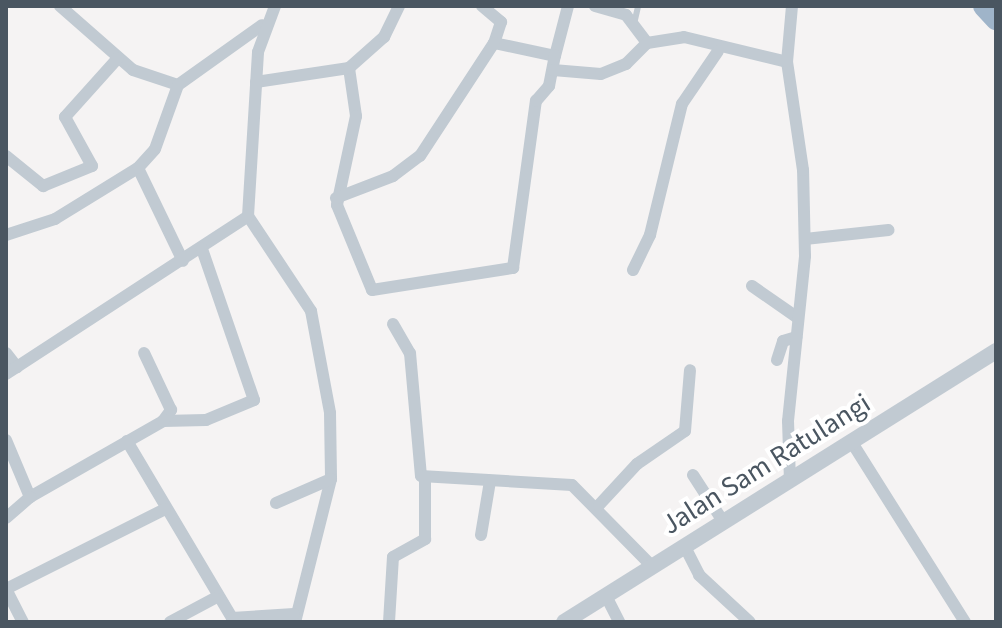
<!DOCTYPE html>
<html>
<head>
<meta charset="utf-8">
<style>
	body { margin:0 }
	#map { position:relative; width:1002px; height:628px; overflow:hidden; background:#f5f3f3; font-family:"Source Sans 3",sans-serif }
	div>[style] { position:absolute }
	.service>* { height:6px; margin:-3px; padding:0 3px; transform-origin:3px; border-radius:3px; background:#c1cad2 }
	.minor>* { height:12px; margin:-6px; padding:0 6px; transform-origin:6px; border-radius:6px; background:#c1cad2 }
	.tertiary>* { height:16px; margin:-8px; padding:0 8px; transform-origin:8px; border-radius:8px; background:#c1cad2 }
	.trunk>* { height:22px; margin:-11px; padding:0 11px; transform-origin:11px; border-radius:11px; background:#9fb4c9 }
	span { translate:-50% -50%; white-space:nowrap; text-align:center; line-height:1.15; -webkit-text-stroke:8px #fff; paint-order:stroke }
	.street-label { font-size:28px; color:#4a5661 }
	.frame { position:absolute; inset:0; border:8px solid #4a5661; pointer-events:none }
</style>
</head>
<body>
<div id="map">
	<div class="service">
		<i style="left:634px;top:24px;width:18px;rotate:-77deg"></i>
	</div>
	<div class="minor">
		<i style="left:60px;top:6px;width:97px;rotate:41.2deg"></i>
		<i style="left:133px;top:70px;width:47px;rotate:18.4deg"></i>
		<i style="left:178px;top:85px;width:103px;rotate:-35.5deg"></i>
		<i style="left:482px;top:6px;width:25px;rotate:40deg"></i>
		<i style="left:501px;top:22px;width:22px;rotate:108deg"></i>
		<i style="left:494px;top:43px;width:62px;rotate:12deg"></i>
		<i style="left:555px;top:56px;width:52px;rotate:-75.4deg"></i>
		<i style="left:595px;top:6px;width:32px;rotate:16deg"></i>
		<i style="left:626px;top:15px;width:35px;rotate:53deg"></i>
		<i style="left:647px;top:43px;width:37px;rotate:-9deg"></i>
		<i style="left:684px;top:37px;width:106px;rotate:13.6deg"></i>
		<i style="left:349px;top:68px;width:49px;rotate:81.7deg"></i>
		<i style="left:356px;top:116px;width:91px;rotate:102.1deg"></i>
		<i style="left:337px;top:205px;width:92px;rotate:67.6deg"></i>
		<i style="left:372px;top:290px;width:143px;rotate:-8.9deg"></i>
		<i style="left:513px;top:268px;width:169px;rotate:-82.2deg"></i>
		<i style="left:536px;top:101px;width:20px;rotate:-49deg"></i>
		<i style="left:549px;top:86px;width:31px;rotate:-79deg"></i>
		<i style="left:553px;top:70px;width:48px;rotate:4.8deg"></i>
		<i style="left:601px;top:74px;width:27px;rotate:-22deg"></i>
		<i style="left:626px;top:64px;width:30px;rotate:-45deg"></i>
		<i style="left:256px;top:82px;width:94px;rotate:-8.6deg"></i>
		<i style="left:349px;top:68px;width:47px;rotate:-41.5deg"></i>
		<i style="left:384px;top:37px;width:34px;rotate:-64deg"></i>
		<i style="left:6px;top:156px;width:48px;rotate:39deg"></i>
		<i style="left:43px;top:186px;width:53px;rotate:-22.2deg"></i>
		<i style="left:92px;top:166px;width:56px;rotate:-118.9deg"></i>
		<i style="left:65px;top:117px;width:79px;rotate:-48.1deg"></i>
		<i style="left:138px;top:168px;width:103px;rotate:64.2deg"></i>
		<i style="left:336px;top:198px;width:61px;rotate:-21.1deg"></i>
		<i style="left:393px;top:176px;width:34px;rotate:-37deg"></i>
		<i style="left:420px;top:156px;width:135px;rotate:-56.8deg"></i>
		<i style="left:248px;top:216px;width:114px;rotate:56.4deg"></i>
		<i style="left:311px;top:311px;width:104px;rotate:79.4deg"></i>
		<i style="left:330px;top:413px;width:66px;rotate:89.1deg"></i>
		<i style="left:331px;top:479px;width:147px;rotate:104.1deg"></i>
		<i style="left:6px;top:235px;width:52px;rotate:-18.1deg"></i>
		<i style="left:55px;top:219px;width:97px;rotate:-31.6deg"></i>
		<i style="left:138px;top:168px;width:25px;rotate:-48deg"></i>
		<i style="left:155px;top:149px;width:68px;rotate:-70.2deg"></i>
		<i style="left:805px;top:239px;width:84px;rotate:-6.1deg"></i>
		<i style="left:633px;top:270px;width:39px;rotate:-64deg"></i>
		<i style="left:650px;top:235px;width:135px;rotate:-76.3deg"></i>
		<i style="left:682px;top:104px;width:64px;rotate:-55.8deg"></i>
		<i style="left:752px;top:286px;width:56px;rotate:34.8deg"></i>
		<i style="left:393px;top:324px;width:34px;rotate:60deg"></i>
		<i style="left:410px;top:353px;width:123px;rotate:84.9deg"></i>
		<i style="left:421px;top:476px;width:151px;rotate:3.4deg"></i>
		<i style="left:572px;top:485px;width:114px;rotate:45.4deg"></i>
		<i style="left:6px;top:353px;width:18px;rotate:52deg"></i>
		<i style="left:777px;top:360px;width:20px;rotate:-72deg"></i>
		<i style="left:783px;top:341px;width:14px;rotate:-17deg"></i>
		<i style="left:6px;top:374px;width:289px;rotate:-33.1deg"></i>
		<i style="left:248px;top:216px;width:164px;rotate:-86.5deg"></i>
		<i style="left:258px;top:52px;width:49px;rotate:-69.7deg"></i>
		<i style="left:163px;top:421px;width:43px;rotate:-1.3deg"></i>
		<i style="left:206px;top:420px;width:52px;rotate:-22.6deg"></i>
		<i style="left:254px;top:400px;width:160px;rotate:-109deg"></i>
		<i style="left:6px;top:440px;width:62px;rotate:67.2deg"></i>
		<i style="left:30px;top:497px;width:153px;rotate:-29.7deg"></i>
		<i style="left:163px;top:421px;width:14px;rotate:-54deg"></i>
		<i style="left:171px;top:410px;width:63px;rotate:-115.3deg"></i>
		<i style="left:127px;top:441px;width:206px;rotate:59.3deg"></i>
		<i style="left:232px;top:618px;width:62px;rotate:-3.7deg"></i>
		<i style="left:851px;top:441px;width:214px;rotate:57.8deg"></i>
		<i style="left:693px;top:475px;width:57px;rotate:57.1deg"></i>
		<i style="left:790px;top:481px;width:60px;rotate:-91.9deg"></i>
		<i style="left:788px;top:421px;width:166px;rotate:-84.1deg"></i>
		<i style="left:805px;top:256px;width:86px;rotate:-91.3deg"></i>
		<i style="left:803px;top:170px;width:109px;rotate:-98.4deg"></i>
		<i style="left:787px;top:62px;width:56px;rotate:-84.9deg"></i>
		<i style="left:276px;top:503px;width:60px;rotate:-23.6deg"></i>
		<i style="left:599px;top:505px;width:56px;rotate:-47.2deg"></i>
		<i style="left:637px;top:464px;width:58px;rotate:-34.5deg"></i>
		<i style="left:685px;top:431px;width:61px;rotate:-85.3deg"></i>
		<i style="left:6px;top:518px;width:32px;rotate:-41deg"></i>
		<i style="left:481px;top:535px;width:55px;rotate:-80.5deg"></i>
		<i style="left:684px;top:545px;width:34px;rotate:63deg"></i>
		<i style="left:699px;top:575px;width:69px;rotate:42.7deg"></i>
		<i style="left:6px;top:589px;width:178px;rotate:-26.7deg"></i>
		<i style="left:6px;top:589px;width:37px;rotate:63deg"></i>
		<i style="left:606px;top:596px;width:29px;rotate:63deg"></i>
		<i style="left:170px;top:622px;width:51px;rotate:-28.1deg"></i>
		<i style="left:389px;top:622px;width:65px;rotate:-86.5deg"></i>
		<i style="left:393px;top:557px;width:37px;rotate:-29deg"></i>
		<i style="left:425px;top:539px;width:62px;rotate:-90deg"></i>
	</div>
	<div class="tertiary">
		<i style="left:564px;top:622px;width:510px;rotate:-32.1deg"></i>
	</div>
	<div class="trunk">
		<i style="left:984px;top:6px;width:18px;rotate:47deg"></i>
	</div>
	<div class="street-label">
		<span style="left:766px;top:464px;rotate:-32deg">Jalan Sam Ratulangi</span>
	</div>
	<div class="frame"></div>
</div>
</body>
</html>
